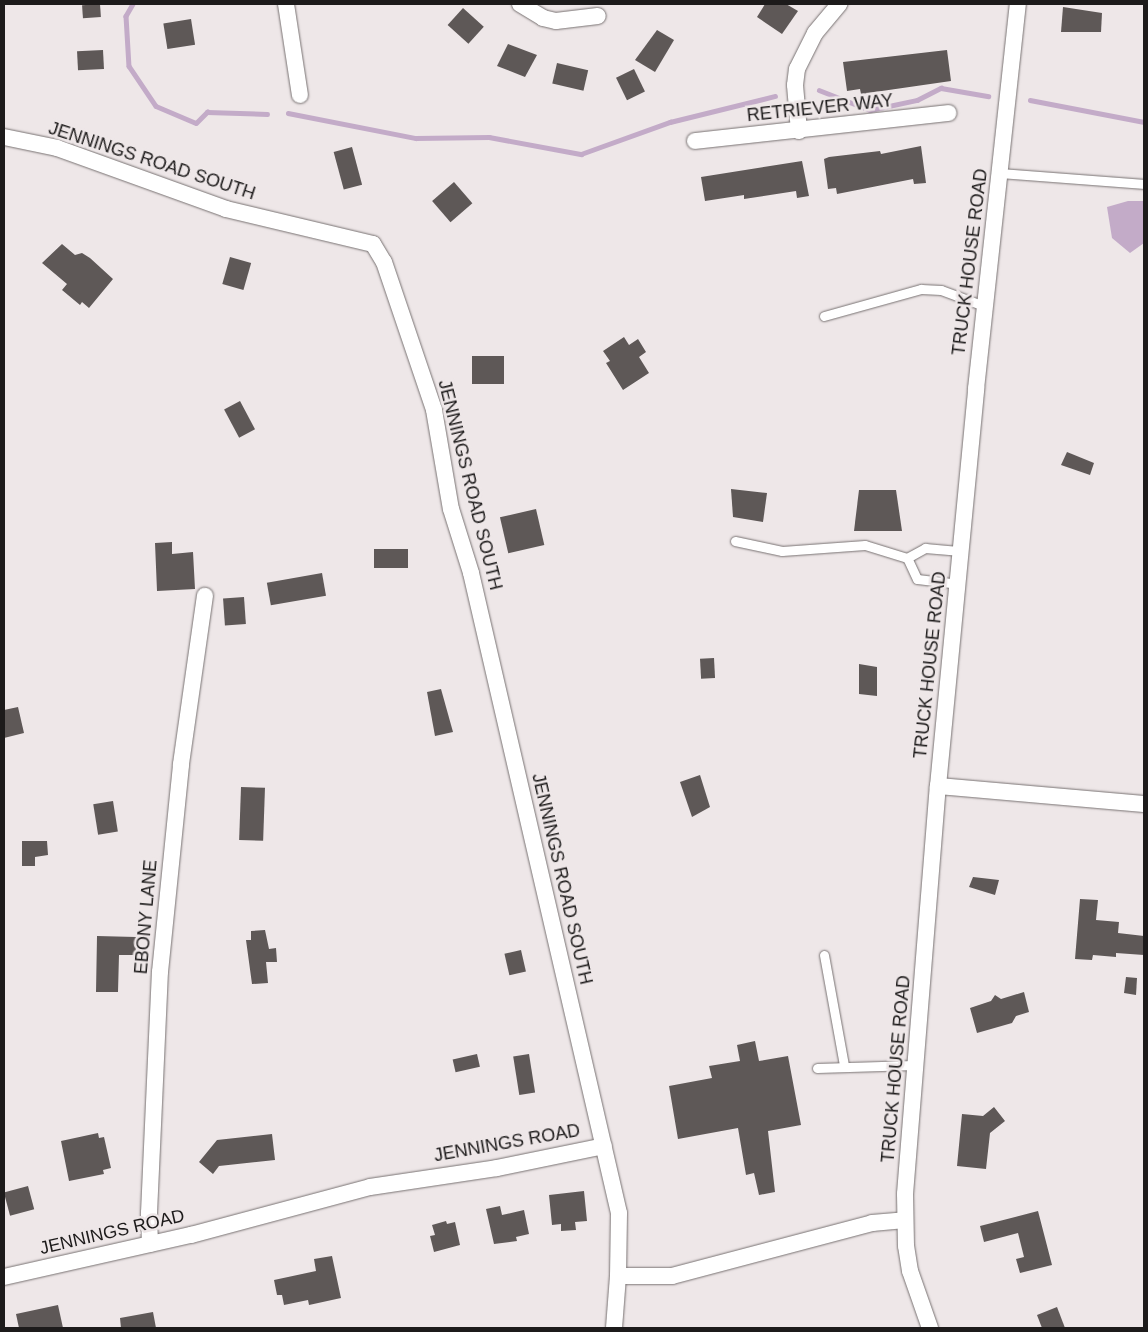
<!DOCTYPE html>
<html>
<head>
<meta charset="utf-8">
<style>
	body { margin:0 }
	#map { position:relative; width:1148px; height:1332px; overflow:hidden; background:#eee7e8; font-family:Arial,sans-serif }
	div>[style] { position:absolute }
	.water>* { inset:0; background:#c3abc8 }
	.stream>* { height:4.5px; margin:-2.25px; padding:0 2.25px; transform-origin:2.25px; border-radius:2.25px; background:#c3abc8 }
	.building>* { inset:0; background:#5e5857; transform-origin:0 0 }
	.roads { filter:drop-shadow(0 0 1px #787272) drop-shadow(0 0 1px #787272) }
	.lane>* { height:9px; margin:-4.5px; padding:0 4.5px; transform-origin:4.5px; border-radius:4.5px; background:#fff }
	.street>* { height:16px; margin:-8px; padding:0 8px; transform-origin:8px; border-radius:8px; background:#fff }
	span { translate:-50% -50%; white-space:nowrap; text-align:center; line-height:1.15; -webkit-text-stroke:5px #eee7e8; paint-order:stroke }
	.street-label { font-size:18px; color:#1d1b1b }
	.frame { position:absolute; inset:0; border:5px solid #1d1b1b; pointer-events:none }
</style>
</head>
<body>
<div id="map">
	<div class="water">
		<i style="clip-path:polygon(1128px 201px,1144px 201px,1144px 243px,1130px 253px,1112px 238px,1107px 207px)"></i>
	</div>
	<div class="stream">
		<i style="left:133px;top:4px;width:14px;rotate:120deg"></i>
		<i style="left:126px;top:16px;width:50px;rotate:86.6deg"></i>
		<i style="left:129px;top:66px;width:48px;rotate:56deg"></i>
		<i style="left:156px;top:106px;width:43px;rotate:23deg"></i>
		<i style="left:196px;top:123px;width:16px;rotate:-45deg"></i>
		<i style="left:207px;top:112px;width:60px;rotate:1.9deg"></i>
		<i style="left:819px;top:90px;width:55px;rotate:21.4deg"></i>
		<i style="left:870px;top:110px;width:48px;rotate:-12deg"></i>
		<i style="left:917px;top:100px;width:27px;rotate:-27deg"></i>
		<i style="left:941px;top:88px;width:48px;rotate:9.7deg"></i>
		<i style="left:1030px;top:100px;width:116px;rotate:10.9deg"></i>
		<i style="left:288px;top:113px;width:130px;rotate:11.1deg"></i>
		<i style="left:416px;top:138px;width:73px;rotate:-0.8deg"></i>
		<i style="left:489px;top:137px;width:94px;rotate:10.5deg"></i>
		<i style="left:581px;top:154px;width:95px;rotate:-19.8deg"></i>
		<i style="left:670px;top:122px;width:108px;rotate:-13.9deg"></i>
	</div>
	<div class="building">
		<i style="left:100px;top:4px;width:13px;height:18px;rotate:86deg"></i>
		<i style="clip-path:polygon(765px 4px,786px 4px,798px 11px,782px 34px,757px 17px)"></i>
		<i style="clip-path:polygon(1063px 7px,1102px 13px,1101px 32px,1061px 32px)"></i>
		<i style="left:463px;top:8px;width:28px;height:23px;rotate:42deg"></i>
		<i style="left:191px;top:19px;width:26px;height:28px;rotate:81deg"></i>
		<i style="clip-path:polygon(657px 30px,674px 40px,655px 72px,635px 60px)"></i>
		<i style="clip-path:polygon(508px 44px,537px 55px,525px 77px,497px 66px)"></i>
		<i style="left:103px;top:50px;width:19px;height:26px;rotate:87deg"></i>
		<i style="clip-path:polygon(947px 50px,951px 81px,861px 94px,860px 89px,847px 91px,843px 62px)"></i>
		<i style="left:557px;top:63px;width:32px;height:21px;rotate:13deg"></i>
		<i style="left:634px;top:69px;width:25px;height:20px;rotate:64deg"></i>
		<i style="clip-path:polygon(921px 146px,926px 183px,914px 184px,913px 179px,837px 194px,836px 188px,828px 189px,824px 159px,829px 157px,880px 151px,881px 154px)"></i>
		<i style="left:352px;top:147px;width:39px;height:19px;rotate:75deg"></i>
		<i style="clip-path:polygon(802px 161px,809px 196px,797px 198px,796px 191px,744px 199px,744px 195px,705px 201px,701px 177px)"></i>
		<i style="left:454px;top:182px;width:28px;height:29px;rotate:49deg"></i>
		<i style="clip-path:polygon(62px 244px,75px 255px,82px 253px,90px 258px,113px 279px,89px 308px,82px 302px,80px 305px,62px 290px,67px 284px,42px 263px)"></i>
		<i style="left:230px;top:257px;width:22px;height:28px;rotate:16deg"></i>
		<i style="clip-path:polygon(624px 337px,629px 345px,638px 339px,646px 352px,639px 357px,649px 373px,623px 390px,606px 363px,610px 361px,603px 351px)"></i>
		<i style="left:472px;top:356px;width:32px;height:28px"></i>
		<i style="left:240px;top:401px;width:32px;height:18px;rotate:62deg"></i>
		<i style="clip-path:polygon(1067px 452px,1094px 463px,1090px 475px,1061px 465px)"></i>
		<i style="clip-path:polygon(731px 489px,767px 493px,763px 522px,733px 517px)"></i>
		<i style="clip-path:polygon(859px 490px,896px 490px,902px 531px,854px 531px)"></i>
		<i style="left:536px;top:509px;width:37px;height:37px;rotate:77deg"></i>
		<i style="clip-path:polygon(172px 542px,172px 554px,193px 552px,195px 589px,157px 591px,155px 543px)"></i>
		<i style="left:374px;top:549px;width:34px;height:19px"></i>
		<i style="left:322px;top:573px;width:23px;height:56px;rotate:80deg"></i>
		<i style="left:244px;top:597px;width:27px;height:21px;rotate:86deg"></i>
		<i style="left:714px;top:658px;width:20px;height:14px;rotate:87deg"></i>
		<i style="clip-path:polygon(859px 664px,877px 667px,877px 696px,859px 694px)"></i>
		<i style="clip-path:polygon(441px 689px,453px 732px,435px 736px,427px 692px)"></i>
		<i style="clip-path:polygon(18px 707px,24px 733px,4px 738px,4px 710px)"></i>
		<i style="clip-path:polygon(700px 775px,710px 807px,692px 817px,680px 782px)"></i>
		<i style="left:241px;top:787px;width:24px;height:53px;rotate:2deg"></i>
		<i style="left:113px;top:801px;width:31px;height:20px;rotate:81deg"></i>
		<i style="clip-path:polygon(22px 841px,47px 841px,48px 855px,35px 857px,35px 866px,22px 866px)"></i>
		<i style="clip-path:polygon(973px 877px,999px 880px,995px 895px,969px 887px)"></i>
		<i style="clip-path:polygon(1080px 899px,1098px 900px,1096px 920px,1119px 922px,1118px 933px,1144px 936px,1144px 955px,1116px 953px,1116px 957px,1093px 955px,1092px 960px,1075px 959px)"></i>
		<i style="clip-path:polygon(265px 930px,269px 949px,276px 948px,277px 962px,266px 962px,268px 983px,252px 984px,246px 940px,251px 940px,251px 931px)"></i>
		<i style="clip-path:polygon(97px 936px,136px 937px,136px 955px,119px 955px,118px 992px,96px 992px)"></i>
		<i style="left:521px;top:950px;width:22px;height:17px;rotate:77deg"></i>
		<i style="clip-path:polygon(1126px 977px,1137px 978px,1136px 995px,1124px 993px)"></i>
		<i style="clip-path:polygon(1024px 992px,1029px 1012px,1016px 1016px,1012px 1023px,977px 1033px,970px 1008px,991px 1001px,995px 995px,1001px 999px)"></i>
		<i style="clip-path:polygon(755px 1041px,759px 1061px,788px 1056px,801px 1125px,768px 1131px,775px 1192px,759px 1195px,754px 1173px,746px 1175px,738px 1128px,678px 1139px,669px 1086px,712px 1078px,709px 1066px,740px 1061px,737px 1045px)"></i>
		<i style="left:477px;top:1054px;width:13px;height:25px;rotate:77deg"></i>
		<i style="left:529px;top:1054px;width:39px;height:16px;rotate:81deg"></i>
		<i style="clip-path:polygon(994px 1107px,1005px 1121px,990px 1133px,986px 1169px,957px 1166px,962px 1114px,983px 1116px)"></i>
		<i style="clip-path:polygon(98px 1133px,99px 1138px,104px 1137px,111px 1168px,103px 1170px,104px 1174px,69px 1181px,61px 1141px)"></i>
		<i style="clip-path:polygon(272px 1134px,275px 1160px,219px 1166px,213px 1174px,199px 1162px,217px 1140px)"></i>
		<i style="left:28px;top:1186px;width:24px;height:25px;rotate:75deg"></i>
		<i style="clip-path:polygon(584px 1191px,587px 1221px,575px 1222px,576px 1230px,561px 1231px,561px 1224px,552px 1225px,549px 1195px)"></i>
		<i style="clip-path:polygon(500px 1206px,502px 1215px,524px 1210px,529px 1234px,516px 1237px,517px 1241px,494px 1244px,486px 1209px)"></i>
		<i style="clip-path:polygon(1038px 1211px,1052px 1265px,1020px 1273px,1016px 1259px,1024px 1257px,1018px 1233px,984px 1242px,980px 1226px)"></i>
		<i style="clip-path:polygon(446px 1221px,447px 1224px,455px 1222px,460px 1245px,434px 1252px,430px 1236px,435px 1235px,432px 1225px)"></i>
		<i style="clip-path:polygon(332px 1256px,341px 1298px,309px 1305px,308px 1300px,284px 1305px,282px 1295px,277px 1295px,274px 1280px,316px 1271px,314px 1259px)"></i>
		<i style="clip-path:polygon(58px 1305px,63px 1328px,19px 1328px,16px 1314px)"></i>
		<i style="clip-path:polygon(1057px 1307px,1065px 1328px,1042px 1328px,1037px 1315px)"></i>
		<i style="clip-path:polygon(153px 1312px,156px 1328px,121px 1328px,120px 1318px)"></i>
	</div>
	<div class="roads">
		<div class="lane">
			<i style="left:1001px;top:173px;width:143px;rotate:4.4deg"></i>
			<i style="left:824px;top:316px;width:101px;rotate:-15.6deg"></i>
			<i style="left:921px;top:289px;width:20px;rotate:3deg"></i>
			<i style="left:941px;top:290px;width:46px;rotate:20.4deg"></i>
			<i style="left:735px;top:541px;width:48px;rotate:12deg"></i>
			<i style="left:782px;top:551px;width:83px;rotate:-4.1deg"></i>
			<i style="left:865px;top:545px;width:44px;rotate:17.2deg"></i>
			<i style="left:959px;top:584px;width:42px;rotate:-173.2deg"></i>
			<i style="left:917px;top:579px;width:23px;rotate:-115deg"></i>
			<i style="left:907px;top:558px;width:21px;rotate:-29deg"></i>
			<i style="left:925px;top:548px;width:36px;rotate:5deg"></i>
			<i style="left:824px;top:955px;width:112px;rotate:79.7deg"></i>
			<i style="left:817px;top:1068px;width:97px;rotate:-1.8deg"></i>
		</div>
		<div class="street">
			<i style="left:286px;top:4px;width:92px;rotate:81.3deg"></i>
			<i style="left:520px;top:4px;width:27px;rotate:31deg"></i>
			<i style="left:543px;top:18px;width:13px;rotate:13deg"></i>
			<i style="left:556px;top:21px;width:42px;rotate:-6.8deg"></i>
			<i style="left:799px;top:131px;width:46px;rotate:-95deg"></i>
			<i style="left:795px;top:85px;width:16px;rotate:-83deg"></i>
			<i style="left:797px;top:69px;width:40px;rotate:-63.4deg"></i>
			<i style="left:815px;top:33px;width:38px;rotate:-50deg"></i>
			<i style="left:4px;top:137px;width:54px;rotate:11.7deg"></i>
			<i style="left:57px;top:148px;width:180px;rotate:19.8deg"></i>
			<i style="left:226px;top:209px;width:151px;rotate:13.4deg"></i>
			<i style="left:373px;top:244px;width:21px;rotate:59deg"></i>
			<i style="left:384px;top:262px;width:156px;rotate:71.3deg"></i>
			<i style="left:434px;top:410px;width:100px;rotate:80.3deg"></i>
			<i style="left:451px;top:509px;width:67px;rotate:72.6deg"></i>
			<i style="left:471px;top:573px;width:657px;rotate:76.98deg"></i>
			<i style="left:619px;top:1213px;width:63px;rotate:90.9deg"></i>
			<i style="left:618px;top:1276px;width:54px"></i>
			<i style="left:672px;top:1276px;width:207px;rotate:-14.8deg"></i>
			<i style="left:872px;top:1223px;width:33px;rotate:-5deg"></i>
			<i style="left:695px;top:141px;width:255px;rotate:-6.3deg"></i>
			<i style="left:938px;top:786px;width:207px;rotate:5deg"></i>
			<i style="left:150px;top:1244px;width:31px;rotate:-92deg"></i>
			<i style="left:149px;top:1213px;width:241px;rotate:-87.4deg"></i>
			<i style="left:160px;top:972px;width:209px;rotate:-84.2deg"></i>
			<i style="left:181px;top:764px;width:170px;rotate:-81.9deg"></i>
			<i style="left:4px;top:1277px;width:192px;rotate:-12.7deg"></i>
			<i style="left:191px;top:1235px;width:185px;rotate:-15deg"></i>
			<i style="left:370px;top:1187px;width:128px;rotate:-8.5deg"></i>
			<i style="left:497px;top:1168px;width:109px;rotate:-11.6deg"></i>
			<i style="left:614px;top:1328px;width:52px;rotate:-85.6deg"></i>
			<i style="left:930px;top:1328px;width:60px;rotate:-109.3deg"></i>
			<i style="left:910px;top:1271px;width:25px;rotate:-99deg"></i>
			<i style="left:906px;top:1246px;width:52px;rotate:-91.1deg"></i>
			<i style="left:905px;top:1194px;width:409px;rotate:-85.4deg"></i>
			<i style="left:938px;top:786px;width:399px;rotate:-84.5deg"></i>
			<i style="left:976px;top:389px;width:387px;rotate:-83.8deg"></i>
		</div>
	</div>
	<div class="street-label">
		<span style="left:820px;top:108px;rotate:-6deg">RETRIEVER WAY</span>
		<span style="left:152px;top:161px;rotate:18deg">JENNINGS ROAD SOUTH</span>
		<span style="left:970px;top:262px;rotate:-83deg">TRUCK HOUSE ROAD</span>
		<span style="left:470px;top:485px;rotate:76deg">JENNINGS ROAD SOUTH</span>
		<span style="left:930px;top:665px;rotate:-84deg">TRUCK HOUSE ROAD</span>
		<span style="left:562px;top:879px;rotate:77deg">JENNINGS ROAD SOUTH</span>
		<span style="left:146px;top:917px;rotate:-85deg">EBONY LANE</span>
		<span style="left:896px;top:1069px;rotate:-85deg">TRUCK HOUSE ROAD</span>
		<span style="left:507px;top:1143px;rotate:-10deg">JENNINGS ROAD</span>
		<span style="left:112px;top:1232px;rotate:-13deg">JENNINGS ROAD</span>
	</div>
	<div class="frame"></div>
</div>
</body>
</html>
